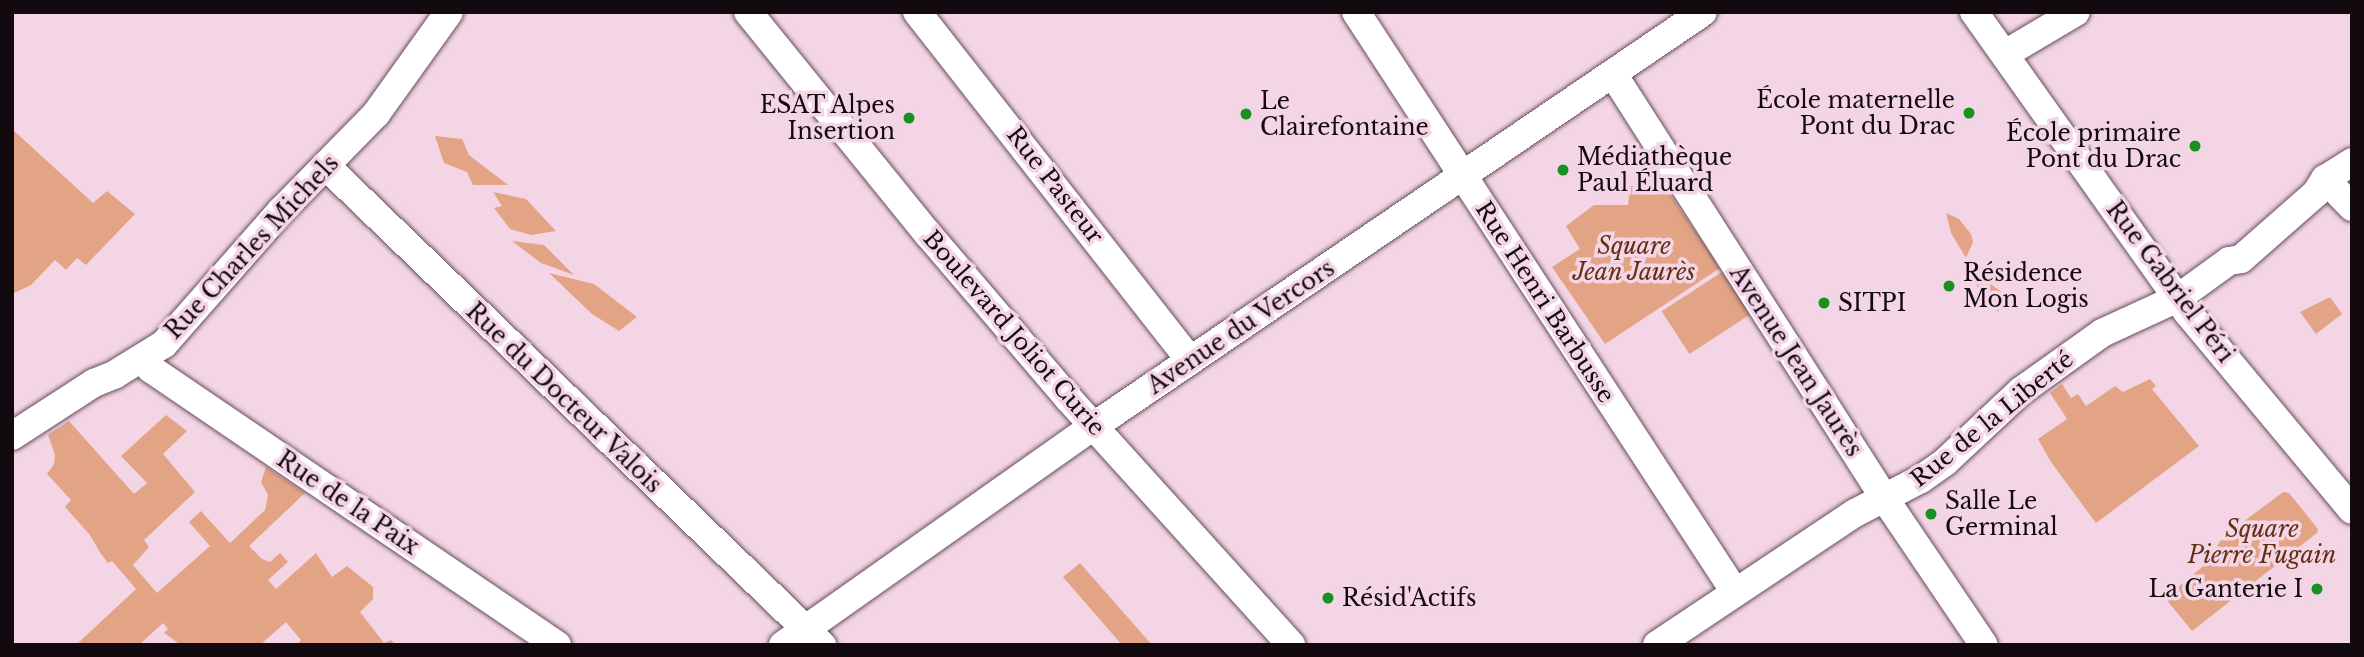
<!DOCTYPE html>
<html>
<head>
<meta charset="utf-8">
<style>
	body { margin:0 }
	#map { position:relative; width:2364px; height:657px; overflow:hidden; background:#f3d5e6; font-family:"Libre Baskerville",serif }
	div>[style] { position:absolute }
	.green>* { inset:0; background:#e3a485; transform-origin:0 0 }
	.roads { filter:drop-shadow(0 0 2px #664e5c) drop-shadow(0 0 2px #664e5c) }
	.minor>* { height:28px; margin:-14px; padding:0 14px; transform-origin:14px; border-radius:14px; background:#fff }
	.dots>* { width:19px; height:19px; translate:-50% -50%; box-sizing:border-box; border:4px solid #f3d5e6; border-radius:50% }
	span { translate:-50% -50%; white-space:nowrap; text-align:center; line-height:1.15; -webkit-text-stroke:7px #f3d5e6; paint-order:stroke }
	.poi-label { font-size:23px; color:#130a0f }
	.right { translate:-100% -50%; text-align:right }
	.left { translate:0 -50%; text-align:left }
	.street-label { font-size:23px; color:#130a0f }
	.park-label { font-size:23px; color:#643013; font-style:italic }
	.frame { position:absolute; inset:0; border:14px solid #130a0f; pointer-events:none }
</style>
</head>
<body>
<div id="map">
	<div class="green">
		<i style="clip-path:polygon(12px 129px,93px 203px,107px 191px,135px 214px,86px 265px,77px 258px,66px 270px,55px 260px,31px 285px,12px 294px)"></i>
		<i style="clip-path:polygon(435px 136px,462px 139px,469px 155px,508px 185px,473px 185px,467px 172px,444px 163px)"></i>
		<i style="clip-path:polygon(1630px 186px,1666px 188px,1720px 268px,1605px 344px,1552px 267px,1580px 249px,1566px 226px,1594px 205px,1628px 205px)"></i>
		<i style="clip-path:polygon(493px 192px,526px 199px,556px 231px,531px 235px,510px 229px,494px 208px,502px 206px)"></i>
		<i style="clip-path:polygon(1946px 213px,1959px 219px,1971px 234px,1973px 242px,1966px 258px,1951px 233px)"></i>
		<i style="clip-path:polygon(512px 241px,544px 245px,574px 275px,541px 263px)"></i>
		<i style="left:1722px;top:272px;width:51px;height:72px;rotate:57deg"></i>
		<i style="clip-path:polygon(549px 273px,594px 284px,637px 317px,619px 331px,592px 314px)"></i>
		<i style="clip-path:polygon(1975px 273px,2006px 295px,1998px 312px,1973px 281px,1972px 276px)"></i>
		<i style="clip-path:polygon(2330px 297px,2342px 314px,2316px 334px,2300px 312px)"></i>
		<i style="clip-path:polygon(2150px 379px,2156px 386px,2152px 389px,2199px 446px,2096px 523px,2051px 462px,2038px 439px,2067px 419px,2050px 393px,2062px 384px,2071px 398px,2078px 394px,2086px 406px,2115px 386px,2123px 392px)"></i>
		<i style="clip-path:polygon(166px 415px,187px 431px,163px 454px,195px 492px,144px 540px,149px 547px,133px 565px,157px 593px,210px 546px,189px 522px,201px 511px,230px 543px,265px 510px,268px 495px,261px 482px,266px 467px,305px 493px,249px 546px,262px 559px,270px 562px,280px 553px,288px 562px,268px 580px,276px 589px,316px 553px,332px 577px,347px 566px,373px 587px,373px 599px,360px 612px,384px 643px,391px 640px,396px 645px,297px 645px,301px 640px,286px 622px,260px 645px,181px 645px,164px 633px,168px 629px,163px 623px,139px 645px,76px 645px,136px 589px,112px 561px,108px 563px,101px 554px,90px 535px,65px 507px,71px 500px,47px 474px,54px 464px,55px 455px,48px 435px,69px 421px,134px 494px,147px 483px,121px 456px)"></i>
		<i style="clip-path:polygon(2283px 492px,2289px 493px,2318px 529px,2317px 533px,2192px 631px,2165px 598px,2219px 553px,2217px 546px,2223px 537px)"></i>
		<i style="clip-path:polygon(1080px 563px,1152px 645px,1122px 645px,1063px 577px)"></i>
	</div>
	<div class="roads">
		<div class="minor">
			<i style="left:748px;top:12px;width:286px;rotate:51deg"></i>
			<i style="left:928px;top:234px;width:216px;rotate:49.5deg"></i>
			<i style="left:1068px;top:398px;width:333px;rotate:47.9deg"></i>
			<i style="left:917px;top:12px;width:442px;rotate:51.9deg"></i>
			<i style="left:1356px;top:12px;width:693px;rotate:56.84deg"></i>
			<i style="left:1974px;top:12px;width:369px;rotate:54.6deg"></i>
			<i style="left:2188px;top:313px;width:256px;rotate:50.2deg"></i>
			<i style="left:2005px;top:54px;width:82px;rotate:-30.6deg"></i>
			<i style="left:1613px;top:74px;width:505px;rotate:57.38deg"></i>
			<i style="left:1885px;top:499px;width:176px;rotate:55.9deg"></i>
			<i style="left:326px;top:166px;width:690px;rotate:44deg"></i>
			<i style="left:2325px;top:179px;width:39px;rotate:46deg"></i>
			<i style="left:141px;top:359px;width:14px;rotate:45deg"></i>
			<i style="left:151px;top:369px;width:491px;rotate:34.2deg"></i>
			<i style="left:12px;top:436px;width:98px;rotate:-32.9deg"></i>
			<i style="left:94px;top:383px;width:22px;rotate:-22deg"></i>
			<i style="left:114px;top:375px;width:59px;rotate:-31.8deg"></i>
			<i style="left:164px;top:344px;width:177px;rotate:-48.7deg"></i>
			<i style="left:281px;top:211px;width:136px;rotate:-45.6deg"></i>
			<i style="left:376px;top:114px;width:125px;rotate:-54.4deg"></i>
			<i style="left:783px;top:645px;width:380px;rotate:-35.2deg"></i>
			<i style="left:1094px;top:426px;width:736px;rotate:-34.21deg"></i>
			<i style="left:1657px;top:645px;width:238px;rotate:-33.7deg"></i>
			<i style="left:1855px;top:513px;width:74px;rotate:-27.3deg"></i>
			<i style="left:1921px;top:479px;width:29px;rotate:-35deg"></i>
			<i style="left:1945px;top:462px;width:104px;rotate:-43.1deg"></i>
			<i style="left:2021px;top:391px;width:100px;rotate:-35.6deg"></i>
			<i style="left:2102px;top:333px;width:84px;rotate:-24.7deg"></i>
			<i style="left:2178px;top:298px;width:63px;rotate:-36deg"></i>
			<i style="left:2229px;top:261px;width:12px;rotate:-9deg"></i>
			<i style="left:2241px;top:259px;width:100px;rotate:-41.3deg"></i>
			<i style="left:2316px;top:193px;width:17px;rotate:-57deg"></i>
			<i style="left:2325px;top:179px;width:32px;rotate:-32deg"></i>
		</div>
	</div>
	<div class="dots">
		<i style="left:1969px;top:113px;background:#17911f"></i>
		<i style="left:1246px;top:114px;background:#17911f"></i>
		<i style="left:909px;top:118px;background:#17911f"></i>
		<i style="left:2195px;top:146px;background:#17911f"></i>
		<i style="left:1563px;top:170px;background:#17911f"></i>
		<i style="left:1949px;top:286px;background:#17911f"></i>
		<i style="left:1824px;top:303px;background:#17911f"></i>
		<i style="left:1931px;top:514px;background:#17911f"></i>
		<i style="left:2317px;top:589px;background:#17911f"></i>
		<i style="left:1328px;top:598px;background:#17911f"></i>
	</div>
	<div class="poi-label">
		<span class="right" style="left:1955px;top:113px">École maternelle<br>Pont du Drac</span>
		<span class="left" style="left:1260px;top:114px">Le<br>Clairefontaine</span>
		<span class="right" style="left:895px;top:118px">ESAT Alpes<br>Insertion</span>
		<span class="right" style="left:2181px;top:146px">École primaire<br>Pont du Drac</span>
		<span class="left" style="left:1577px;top:170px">Médiathèque<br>Paul Éluard</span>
		<span class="left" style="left:1963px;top:286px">Résidence<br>Mon Logis</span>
		<span class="left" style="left:1838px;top:303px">SITPI</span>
		<span class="left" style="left:1945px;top:514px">Salle Le<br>Germinal</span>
		<span class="right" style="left:2303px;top:589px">La Ganterie I</span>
		<span class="left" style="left:1342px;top:598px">Résid'Actifs</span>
	</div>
	<div class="street-label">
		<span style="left:1055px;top:185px;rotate:52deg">Rue Pasteur</span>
		<span style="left:252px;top:247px;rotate:-47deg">Rue Charles Michels</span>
		<span style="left:2170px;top:282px;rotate:53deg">Rue Gabriel Péri</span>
		<span style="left:1545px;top:302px;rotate:57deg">Rue Henri Barbusse</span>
		<span style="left:1241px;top:327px;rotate:-34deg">Avenue du Vercors</span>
		<span style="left:1014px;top:333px;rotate:49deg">Boulevard Joliot Curie</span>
		<span style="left:1796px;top:361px;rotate:57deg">Avenue Jean Jaurès</span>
		<span style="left:564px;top:398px;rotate:44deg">Rue du Docteur Valois</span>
		<span style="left:1992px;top:419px;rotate:-39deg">Rue de la Liberté</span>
		<span style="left:348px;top:503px;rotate:34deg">Rue de la Paix</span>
	</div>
	<div class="park-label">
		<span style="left:1634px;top:259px">Square<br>Jean Jaurès</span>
		<span style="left:2262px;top:542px">Square<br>Pierre Fugain</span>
	</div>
	<div class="frame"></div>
</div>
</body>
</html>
